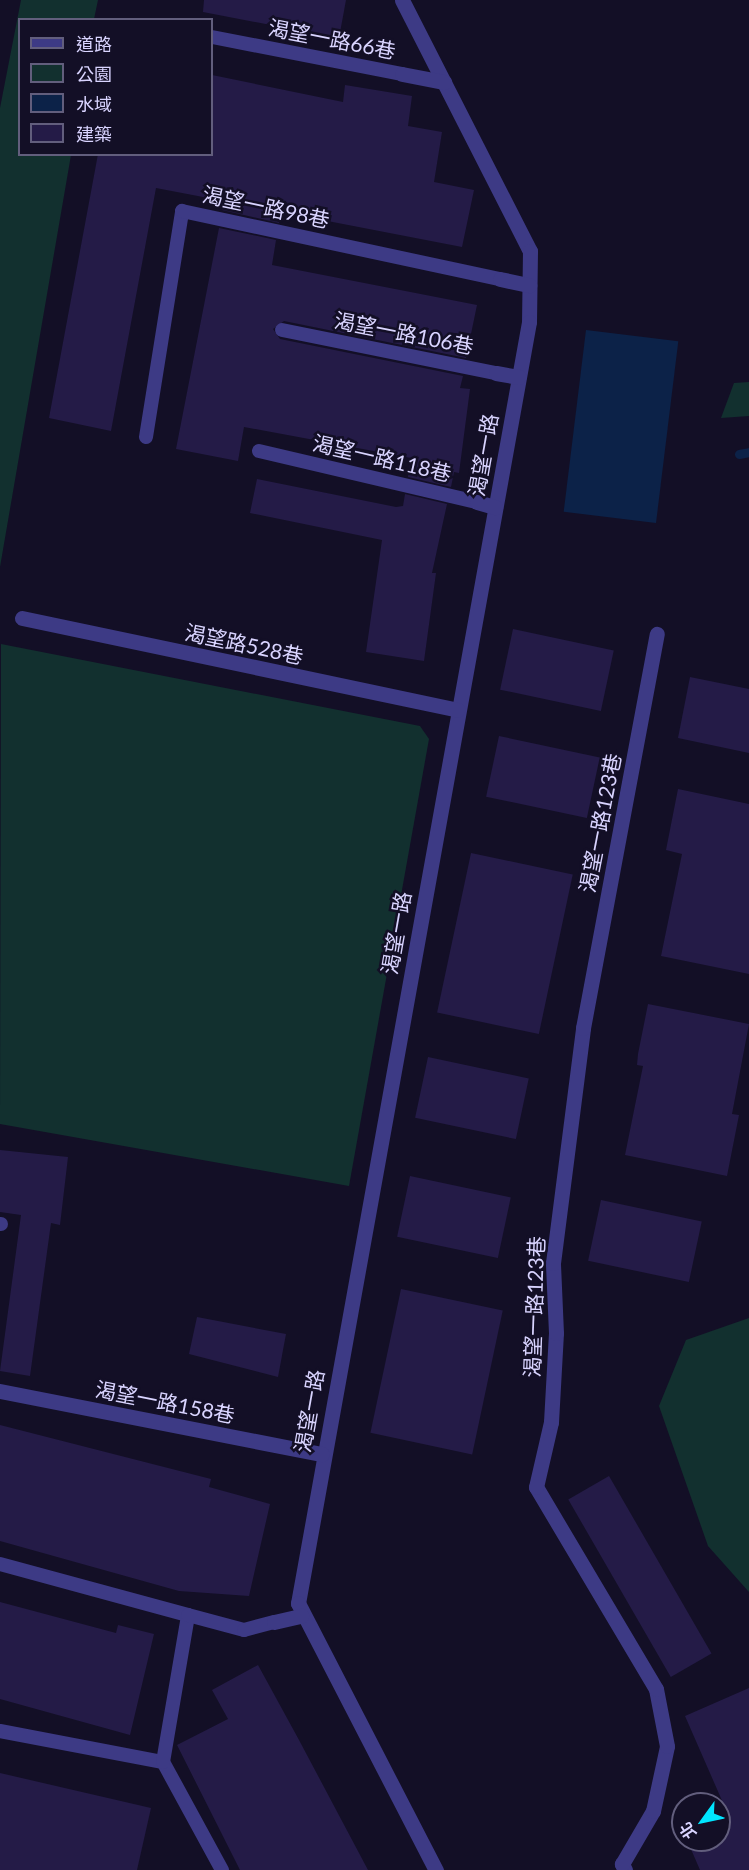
<!DOCTYPE html>
<html>
<head>
<meta charset="utf-8">
<style>
	body { margin:0 }
	#map { position:relative; width:749px; height:1870px; overflow:hidden; background:#130f26; font-family:Lato,"Noto Sans TC",sans-serif }
	div>[style] { position:absolute }
	.green>* { inset:0; background:#12302f }
	.water>* { inset:0; background:#0c2248; transform-origin:0 0 }
	.stream>* { height:9px; margin:-4.5px; padding:0 4.5px; transform-origin:4.5px; border-radius:4.5px; background:#0c2248 }
	.building>* { inset:0; background:#241b47; transform-origin:0 0 }
	.service>* { height:14px; margin:-7px; padding:0 7px; transform-origin:7px; border-radius:7px; background:#3d3a85 }
	.minor>* { height:15px; margin:-7.5px; padding:0 7.5px; transform-origin:7.5px; border-radius:7.5px; background:#3d3a85 }
	span { translate:-50% -50%; white-space:nowrap; text-align:center; line-height:1.15; -webkit-text-stroke:5px #130f26; paint-order:stroke }
	.street-label { font-size:21px; color:#d9d4ff }
	.legend { position:absolute; left:18px; top:18px; width:195px; height:138px; box-sizing:border-box; background:#130f26; border:2px solid #625e7d; margin:0; padding:8px 10px; list-style:none; font-size:18px; color:#d9d4ff }
	.legend li { display:flex; align-items:center; gap:12px; height:30px }
	.legend b { width:30px; border:2px solid #625e7d }
	.north { position:absolute; left:671px; top:1792px; width:60px; height:60px; box-sizing:border-box; background:#130f26; border:2px solid #625e7d; border-radius:50%; rotate:237deg; font-size:16px; font-weight:700; line-height:24px; text-align:center; color:#d9d4ff }
	.north::after { content:''; display:block; margin:auto; width:21px; height:27px; background:#00e5ff; clip-path:polygon(50% 0,100% 100%,50% 72%,0 100%) }
</style>
</head>
<body>
<div id="map">
	<div class="green">
		<i style="clip-path:polygon(21px 0,98px 0,94px 19px,20px 20px,20px 154px,71px 155px,0 567px,0 108px)"></i>
		<i style="clip-path:polygon(749px 382px,749px 416px,721px 418px,734px 383px)"></i>
		<i style="clip-path:polygon(1px 644px,420px 726px,429px 739px,349px 1186px,0 1124px)"></i>
		<i style="clip-path:polygon(749px 1318px,749px 1592px,708px 1546px,659px 1406px,686px 1340px)"></i>
	</div>
	<div class="water">
		<i style="left:586px;top:330px;width:93px;height:183px;rotate:7deg"></i>
	</div>
	<div class="stream">
		<i style="left:739px;top:454px;width:10px;rotate:-11deg"></i>
	</div>
	<div class="building">
		<i style="clip-path:polygon(204px 0,346px 0,339px 38px,203px 12px)"></i>
		<i style="clip-path:polygon(212px 75px,343px 102px,345px 85px,412px 96px,408px 126px,442px 132px,434px 182px,474px 190px,462px 247px,281px 212px,279px 223px,222px 210px,224px 201px,156px 188px,111px 431px,49px 418px,98px 154px,212px 154px)"></i>
		<i style="clip-path:polygon(219px 228px,276px 240px,272px 265px,477px 305px,466px 358px,284px 321px,273px 329px,280px 339px,463px 376px,460px 388px,470px 389px,459px 473px,454px 472px,451px 487px,408px 477px,411px 458px,244px 427px,238px 461px,176px 449px)"></i>
		<i style="clip-path:polygon(257px 479px,396px 507px,403px 506px,405px 494px,447px 504px,432px 573px,436px 573px,424px 661px,366px 652px,382px 540px,250px 513px)"></i>
		<i style="left:513px;top:629px;width:103px;height:62px;rotate:12deg"></i>
		<i style="clip-path:polygon(690px 677px,749px 689px,749px 753px,678px 738px)"></i>
		<i style="left:499px;top:736px;width:103px;height:62px;rotate:12deg"></i>
		<i style="clip-path:polygon(678px 789px,749px 804px,749px 974px,661px 956px,682px 854px,666px 850px)"></i>
		<i style="left:471px;top:853px;width:104px;height:163px;rotate:12deg"></i>
		<i style="clip-path:polygon(648px 1004px,749px 1024px,732px 1114px,739px 1115px,727px 1176px,625px 1155px,643px 1066px,637px 1065px,638px 1054px)"></i>
		<i style="left:428px;top:1057px;width:103px;height:62px;rotate:12deg"></i>
		<i style="clip-path:polygon(0 1150px,68px 1157px,60px 1225px,51px 1223px,30px 1376px,0 1371px,21px 1215px,0 1212px)"></i>
		<i style="left:410px;top:1176px;width:103px;height:62px;rotate:12deg"></i>
		<i style="left:601px;top:1200px;width:103px;height:62px;rotate:12deg"></i>
		<i style="left:401px;top:1289px;width:104px;height:147px;rotate:12deg"></i>
		<i style="clip-path:polygon(197px 1317px,286px 1334px,278px 1377px,189px 1354px)"></i>
		<i style="clip-path:polygon(0 1425px,211px 1479px,209px 1487px,270px 1504px,249px 1596px,179px 1591px,0 1541px)"></i>
		<i style="left:609px;top:1476px;width:205px;height:47px;rotate:60deg"></i>
		<i style="clip-path:polygon(0 1602px,116px 1633px,118px 1625px,154px 1634px,130px 1735px,0 1699px)"></i>
		<i style="clip-path:polygon(258px 1665px,299px 1740px,368px 1870px,240px 1870px,177px 1745px,228px 1719px,212px 1690px)"></i>
		<i style="clip-path:polygon(749px 1688px,749px 1870px,700px 1870px,687px 1840px,719px 1840px,719px 1816px,727px 1812px,685px 1716px)"></i>
		<i style="clip-path:polygon(0 1773px,151px 1808px,137px 1870px,0 1870px)"></i>
	</div>
	<div class="service">
		<i style="left:212px;top:37px;width:194px;rotate:11deg"></i>
		<i style="left:282px;top:330px;width:218px;rotate:11.4deg"></i>
		<i style="left:146px;top:437px;width:229px;rotate:-80.9deg"></i>
		<i style="left:182px;top:211px;width:325px;rotate:12.1deg"></i>
		<i style="left:259px;top:451px;width:224px;rotate:13.2deg"></i>
		<i style="left:0;top:1224px;width:1px"></i>
		<i style="left:0;top:1564px;width:195px;rotate:15.2deg"></i>
		<i style="left:0;top:1731px;width:166px;rotate:10.8deg"></i>
		<i style="left:222px;top:1870px;width:123px;rotate:-118.6deg"></i>
		<i style="left:163px;top:1762px;width:149px;rotate:-80.3deg"></i>
		<i style="left:188px;top:1615px;width:58px;rotate:15deg"></i>
		<i style="left:244px;top:1630px;width:31px;rotate:-15deg"></i>
	</div>
	<div class="minor">
		<i style="left:402px;top:0;width:282px;rotate:63deg"></i>
		<i style="left:530px;top:251px;width:71px;rotate:90.8deg"></i>
		<i style="left:529px;top:322px;width:1302px;rotate:100.22deg"></i>
		<i style="left:298px;top:1603px;width:301px;rotate:62.7deg"></i>
		<i style="left:402px;top:74px;width:43px;rotate:10.8deg"></i>
		<i style="left:500px;top:279px;width:30px;rotate:12deg"></i>
		<i style="left:496px;top:373px;width:23px;rotate:10deg"></i>
		<i style="left:477px;top:502px;width:19px;rotate:16deg"></i>
		<i style="left:22px;top:618px;width:445px;rotate:11.9deg"></i>
		<i style="left:0;top:1391px;width:328px;rotate:11.1deg"></i>
		<i style="left:274px;top:1622px;width:28px;rotate:-13deg"></i>
		<i style="left:625px;top:1870px;width:7px;rotate:-117deg"></i>
		<i style="left:622px;top:1864px;width:61px;rotate:-59.7deg"></i>
		<i style="left:653px;top:1811px;width:66px;rotate:-77.8deg"></i>
		<i style="left:667px;top:1746px;width:58px;rotate:-100.9deg"></i>
		<i style="left:656px;top:1689px;width:235px;rotate:-120.7deg"></i>
		<i style="left:536px;top:1487px;width:67px;rotate:-77deg"></i>
		<i style="left:551px;top:1422px;width:89px;rotate:-86.8deg"></i>
		<i style="left:556px;top:1333px;width:70px;rotate:-92.5deg"></i>
		<i style="left:553px;top:1263px;width:237px;rotate:-82.7deg"></i>
		<i style="left:583px;top:1028px;width:401px;rotate:-79.4deg"></i>
	</div>
	<div class="street-label">
		<span style="left:332px;top:39px;rotate:11deg">渴望一路66巷</span>
		<span style="left:266px;top:207px;rotate:12deg">渴望一路98巷</span>
		<span style="left:404px;top:333px;rotate:11deg">渴望一路106巷</span>
		<span style="left:483px;top:455px;rotate:-80deg">渴望一路</span>
		<span style="left:382px;top:458px;rotate:13deg">渴望一路118巷</span>
		<span style="left:244px;top:644px;rotate:12deg">渴望路528巷</span>
		<span style="left:600px;top:823px;rotate:-79deg">渴望一路123巷</span>
		<span style="left:396px;top:933px;rotate:-80deg">渴望一路</span>
		<span style="left:534px;top:1307px;rotate:-88deg">渴望一路123巷</span>
		<span style="left:165px;top:1402px;rotate:11deg">渴望一路158巷</span>
		<span style="left:309px;top:1411px;rotate:-80deg">渴望一路</span>
	</div>
	<ul class="legend">
	<li><b style="height:8px;background:#3d3a85"></b>道路</li>
	<li><b style="height:16px;background:#12302f"></b>公園</li>
	<li><b style="height:16px;background:#0c2248"></b>水域</li>
	<li><b style="height:16px;background:#241b47"></b>建築</li>
	</ul>
	<div class="north">北</div>
</div>
</body>
</html>
